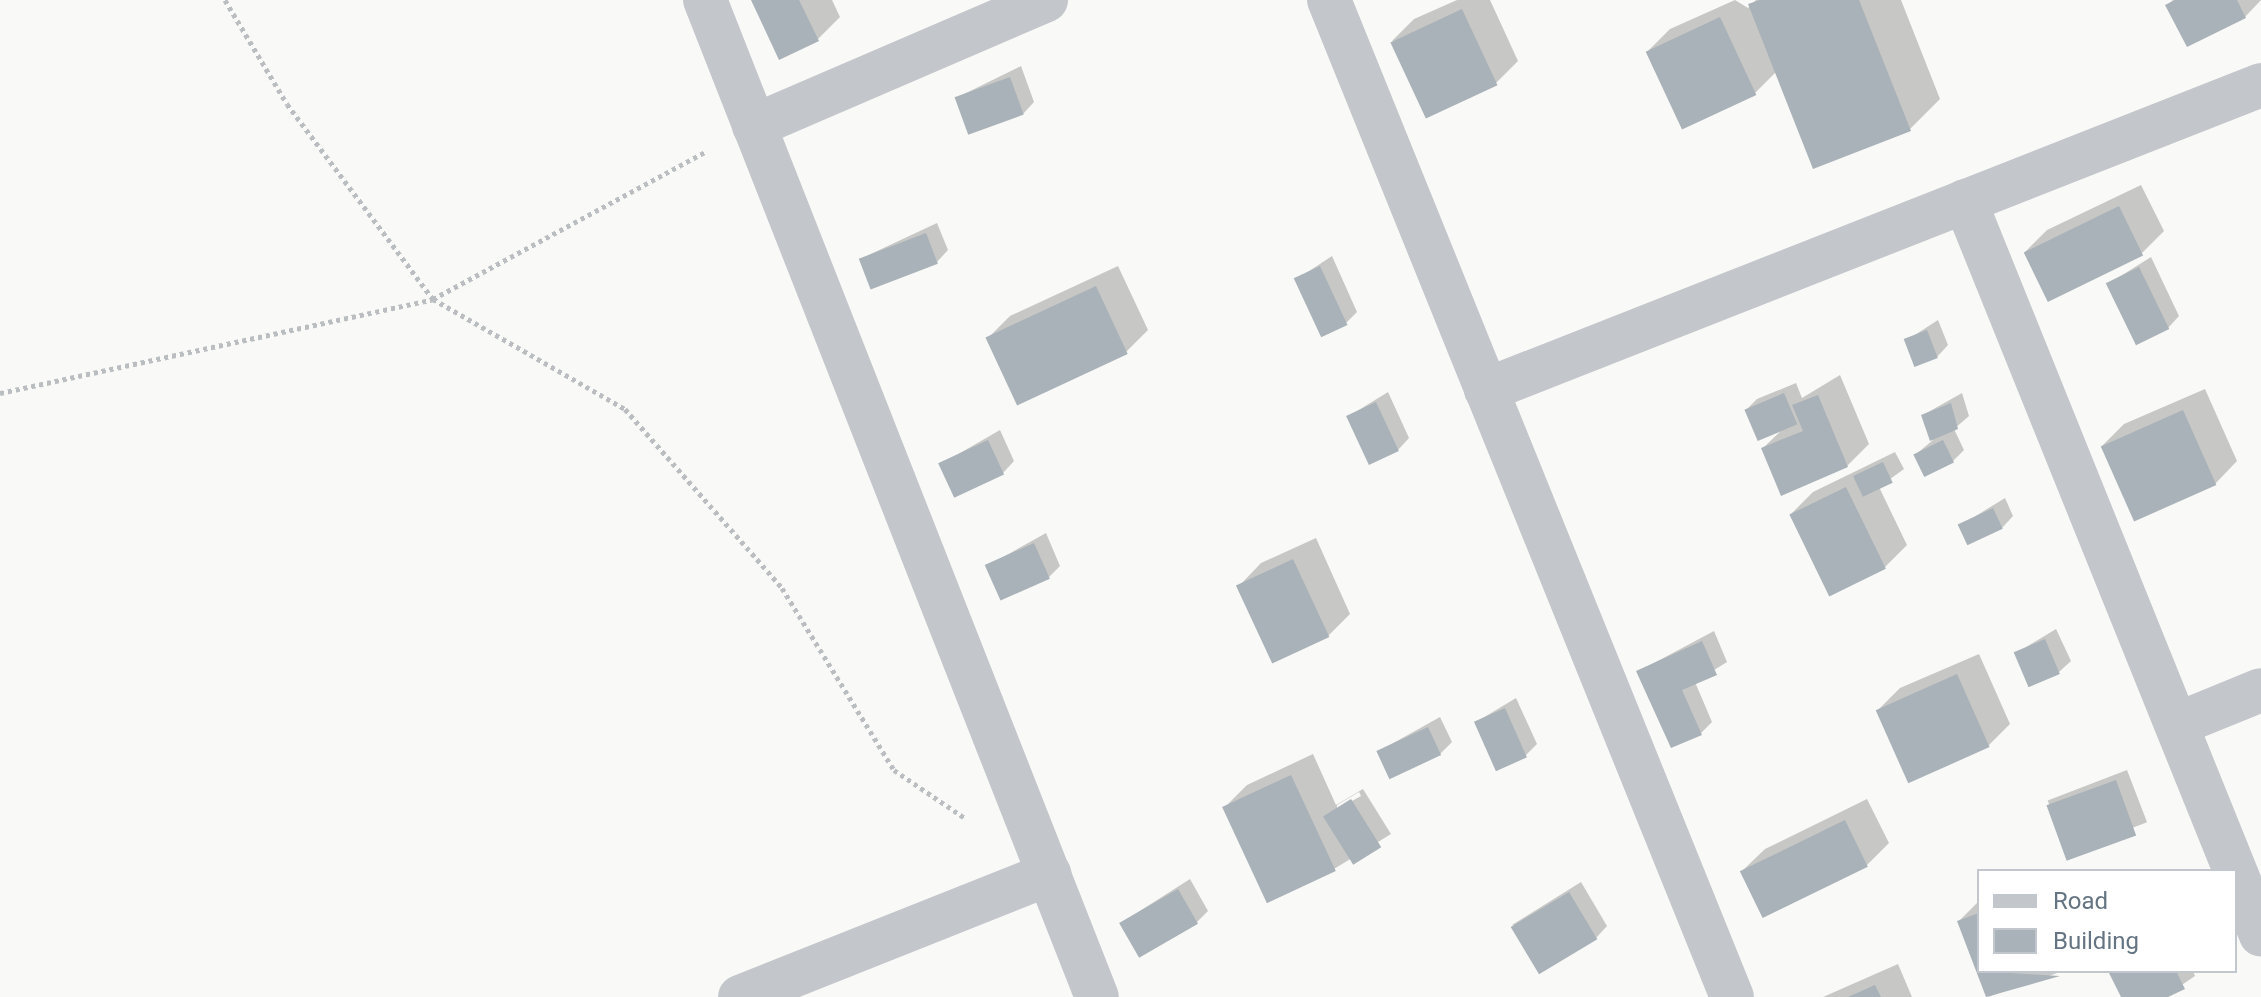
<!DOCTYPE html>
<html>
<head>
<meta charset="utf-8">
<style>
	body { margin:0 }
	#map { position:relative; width:2261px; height:997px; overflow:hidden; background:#f9f9f7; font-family:Roboto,sans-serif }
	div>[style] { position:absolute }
	.shadow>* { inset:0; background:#0003; transform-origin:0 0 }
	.building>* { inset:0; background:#a9b2b8; transform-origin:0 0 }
	.path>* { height:5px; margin-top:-2.5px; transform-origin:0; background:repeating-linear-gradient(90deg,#bbbec1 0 4px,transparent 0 8px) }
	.street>* { height:44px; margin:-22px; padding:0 22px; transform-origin:22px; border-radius:22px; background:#c3c7cb }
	span { translate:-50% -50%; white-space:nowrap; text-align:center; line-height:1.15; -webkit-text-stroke:8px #fff; paint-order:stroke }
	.legend { position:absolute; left:1977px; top:869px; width:260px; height:104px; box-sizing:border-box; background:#fff; border:2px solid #c1c7cd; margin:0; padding:10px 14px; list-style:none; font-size:24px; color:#657482 }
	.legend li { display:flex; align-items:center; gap:16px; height:40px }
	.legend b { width:40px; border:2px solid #c1c7cd }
</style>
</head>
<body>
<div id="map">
	<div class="shadow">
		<i style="clip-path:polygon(753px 0,832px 0,840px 17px,818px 39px)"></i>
		<i style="clip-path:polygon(1457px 0,1490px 0,1518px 61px,1496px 83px,1392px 41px,1414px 19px)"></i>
		<i style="clip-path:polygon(1735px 0,1748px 8px,1756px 0,1901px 0,1940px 99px,1910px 129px,1777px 71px,1755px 93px,1682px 126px,1648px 51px,1670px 29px)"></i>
		<i style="clip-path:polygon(2173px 0,2261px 0,2245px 17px,2168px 5px)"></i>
		<i style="clip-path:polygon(1021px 66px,1034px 102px,1023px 114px,958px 97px)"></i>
		<i style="clip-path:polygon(2141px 185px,2164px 231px,2142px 253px,2025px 252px,2047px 230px)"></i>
		<i style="clip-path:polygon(937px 223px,948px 250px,937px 262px,860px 259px)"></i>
		<i style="clip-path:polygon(1332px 256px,1357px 312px,1345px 324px,1297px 279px)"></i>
		<i style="clip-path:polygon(2151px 257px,2179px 316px,2168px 328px,2108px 284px)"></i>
		<i style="clip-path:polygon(1118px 266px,1148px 330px,1126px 352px,988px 338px,1010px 316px)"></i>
		<i style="clip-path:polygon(1938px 320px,1948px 345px,1937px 357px,1907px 340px)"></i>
		<i style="clip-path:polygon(1840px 375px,1869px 444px,1847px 466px,1763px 448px,1786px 426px,1746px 410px,1757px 399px,1796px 383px,1802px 398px)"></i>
		<i style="clip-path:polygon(2205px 389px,2237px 461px,2215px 484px,2102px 446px,2124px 424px)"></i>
		<i style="clip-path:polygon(1388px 392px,1409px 438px,1398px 450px,1349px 416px)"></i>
		<i style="clip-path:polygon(1962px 393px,1969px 416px,1954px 429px,1964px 450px,1953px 461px,1915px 455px,1933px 440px,1923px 415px)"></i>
		<i style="clip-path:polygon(1000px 430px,1014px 461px,1003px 473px,941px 464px)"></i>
		<i style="clip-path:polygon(1895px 452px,1904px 469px,1879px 487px,1907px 545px,1885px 567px,1791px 514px,1813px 492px)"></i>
		<i style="clip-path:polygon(2005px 498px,2013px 516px,2002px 528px,1961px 525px)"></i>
		<i style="clip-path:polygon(1046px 533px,1060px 566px,1049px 577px,987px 566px)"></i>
		<i style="clip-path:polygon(1316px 538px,1350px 614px,1328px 636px,1239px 586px,1261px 563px)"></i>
		<i style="clip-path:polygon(2056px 629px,2071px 661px,2059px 672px,2016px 653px)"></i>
		<i style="clip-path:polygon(1714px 631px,1727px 662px,1695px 682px,1712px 722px,1701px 733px,1639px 671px)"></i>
		<i style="clip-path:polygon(1979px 654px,2010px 724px,1988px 746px,1878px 710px,1900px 688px)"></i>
		<i style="clip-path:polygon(1516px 698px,1537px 744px,1526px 755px,1476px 722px)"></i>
		<i style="clip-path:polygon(1440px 717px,1452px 742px,1440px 754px,1379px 751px)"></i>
		<i style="clip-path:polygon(evenodd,1313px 754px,1336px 805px,1363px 789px,1391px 834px,1334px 869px,1225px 807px,1247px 785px,1313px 754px,1359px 792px,1361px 796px,1337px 809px,1337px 805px,1359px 792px)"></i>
		<i style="left:2127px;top:770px;width:56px;height:85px;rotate:69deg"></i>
		<i style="clip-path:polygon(1867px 799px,1889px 843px,1867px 865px,1742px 871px,1765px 849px)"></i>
		<i style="clip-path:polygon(1190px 879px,1208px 911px,1196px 923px,1121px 923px)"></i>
		<i style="clip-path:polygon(1581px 882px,1607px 926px,1596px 938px,1512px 925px)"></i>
		<i style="clip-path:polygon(1979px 901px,1979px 971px,2063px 971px,1988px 997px,1959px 921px)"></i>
		<i style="clip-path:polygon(1898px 964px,1912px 997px,1823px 997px)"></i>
		<i style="clip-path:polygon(2111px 971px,2193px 971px,2195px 976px,2164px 997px,2123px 997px)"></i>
	</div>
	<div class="building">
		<i style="clip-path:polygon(751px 0,799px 0,819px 41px,779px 60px)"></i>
		<i style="clip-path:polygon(1760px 0,1859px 0,1911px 131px,1813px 169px,1748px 4px)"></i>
		<i style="clip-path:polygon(2175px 0,2237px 0,2246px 18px,2187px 47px,2165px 5px)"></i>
		<i style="left:1462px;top:9px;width:84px;height:79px;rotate:65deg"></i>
		<i style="left:1720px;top:17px;width:86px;height:82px;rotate:65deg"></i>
		<i style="left:1010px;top:77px;width:40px;height:59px;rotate:70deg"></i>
		<i style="left:2119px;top:206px;width:55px;height:106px;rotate:64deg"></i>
		<i style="left:926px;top:233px;width:33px;height:72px;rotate:69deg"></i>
		<i style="left:1320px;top:266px;width:65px;height:29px;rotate:65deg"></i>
		<i style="left:2139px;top:267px;width:69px;height:37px;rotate:64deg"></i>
		<i style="left:1096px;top:286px;width:75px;height:122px;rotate:65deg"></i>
		<i style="left:1927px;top:330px;width:30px;height:25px;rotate:69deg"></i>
		<i style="left:1784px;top:393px;width:34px;height:43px;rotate:67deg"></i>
		<i style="clip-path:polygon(1818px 395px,1848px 467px,1781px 496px,1761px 448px,1803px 431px,1792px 405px)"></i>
		<i style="left:1376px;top:402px;width:54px;height:33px;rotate:65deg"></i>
		<i style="clip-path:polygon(1951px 403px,1958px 429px,1930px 441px,1921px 415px)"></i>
		<i style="left:2183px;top:410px;width:82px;height:90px;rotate:66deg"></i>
		<i style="left:988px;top:440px;width:38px;height:55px;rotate:65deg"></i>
		<i style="left:1943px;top:440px;width:25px;height:33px;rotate:64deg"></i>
		<i style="left:1883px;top:462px;width:23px;height:33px;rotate:65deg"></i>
		<i style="left:1846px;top:487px;width:91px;height:63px;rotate:64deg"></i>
		<i style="left:1993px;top:508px;width:23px;height:39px;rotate:65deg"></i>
		<i style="left:1034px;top:543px;width:39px;height:54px;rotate:66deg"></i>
		<i style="left:1293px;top:559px;width:86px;height:63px;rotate:65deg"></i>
		<i style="left:2045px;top:639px;width:38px;height:34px;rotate:67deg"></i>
		<i style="clip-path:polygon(1702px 641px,1717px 675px,1682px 690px,1702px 735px,1671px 748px,1636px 671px)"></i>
		<i style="left:1957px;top:674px;width:80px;height:89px;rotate:66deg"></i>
		<i style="left:1505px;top:708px;width:54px;height:34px;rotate:66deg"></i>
		<i style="left:1428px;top:727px;width:31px;height:57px;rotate:65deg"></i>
		<i style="left:1291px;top:775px;width:106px;height:76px;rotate:65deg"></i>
		<i style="left:2116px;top:780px;width:59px;height:74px;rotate:70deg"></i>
		<i style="left:1351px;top:799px;width:57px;height:33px;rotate:58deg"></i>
		<i style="left:1845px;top:820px;width:52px;height:117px;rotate:64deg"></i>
		<i style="left:1178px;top:889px;width:40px;height:68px;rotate:60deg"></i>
		<i style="left:1569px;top:892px;width:55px;height:68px;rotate:59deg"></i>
		<i style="clip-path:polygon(1979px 913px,1979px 971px,2060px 976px,1986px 997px,1957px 921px)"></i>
		<i style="clip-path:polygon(2108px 971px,2176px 971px,2185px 989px,2168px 997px,2121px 997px)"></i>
		<i style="clip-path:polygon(1875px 985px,1881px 997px,1848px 997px)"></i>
	</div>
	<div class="path">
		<i style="left:225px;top:0;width:121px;rotate:59.2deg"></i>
		<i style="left:287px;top:104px;width:244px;rotate:53.2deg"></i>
		<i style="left:433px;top:299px;width:221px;rotate:29.8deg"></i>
		<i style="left:625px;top:409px;width:238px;rotate:48.7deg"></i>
		<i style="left:782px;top:588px;width:214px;rotate:58.4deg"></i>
		<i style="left:894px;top:770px;width:86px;rotate:34.1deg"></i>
		<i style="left:0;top:393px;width:443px;rotate:-12.2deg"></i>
		<i style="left:433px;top:299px;width:311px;rotate:-28.4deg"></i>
	</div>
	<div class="street">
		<i style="left:705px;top:0;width:1071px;rotate:68.54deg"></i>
		<i style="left:1329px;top:0;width:1075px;rotate:67.99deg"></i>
		<i style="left:754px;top:126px;width:318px;rotate:-23.3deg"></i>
		<i style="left:1965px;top:201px;width:791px;rotate:68.04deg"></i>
		<i style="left:1486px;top:390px;width:833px;rotate:-21.48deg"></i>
		<i style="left:2180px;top:723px;width:87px;rotate:-22.2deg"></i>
		<i style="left:740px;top:997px;width:333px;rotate:-21.7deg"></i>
	</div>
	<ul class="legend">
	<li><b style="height:10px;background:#c3c7cb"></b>Road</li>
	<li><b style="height:22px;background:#a9b2b8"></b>Building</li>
	</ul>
</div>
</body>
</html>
